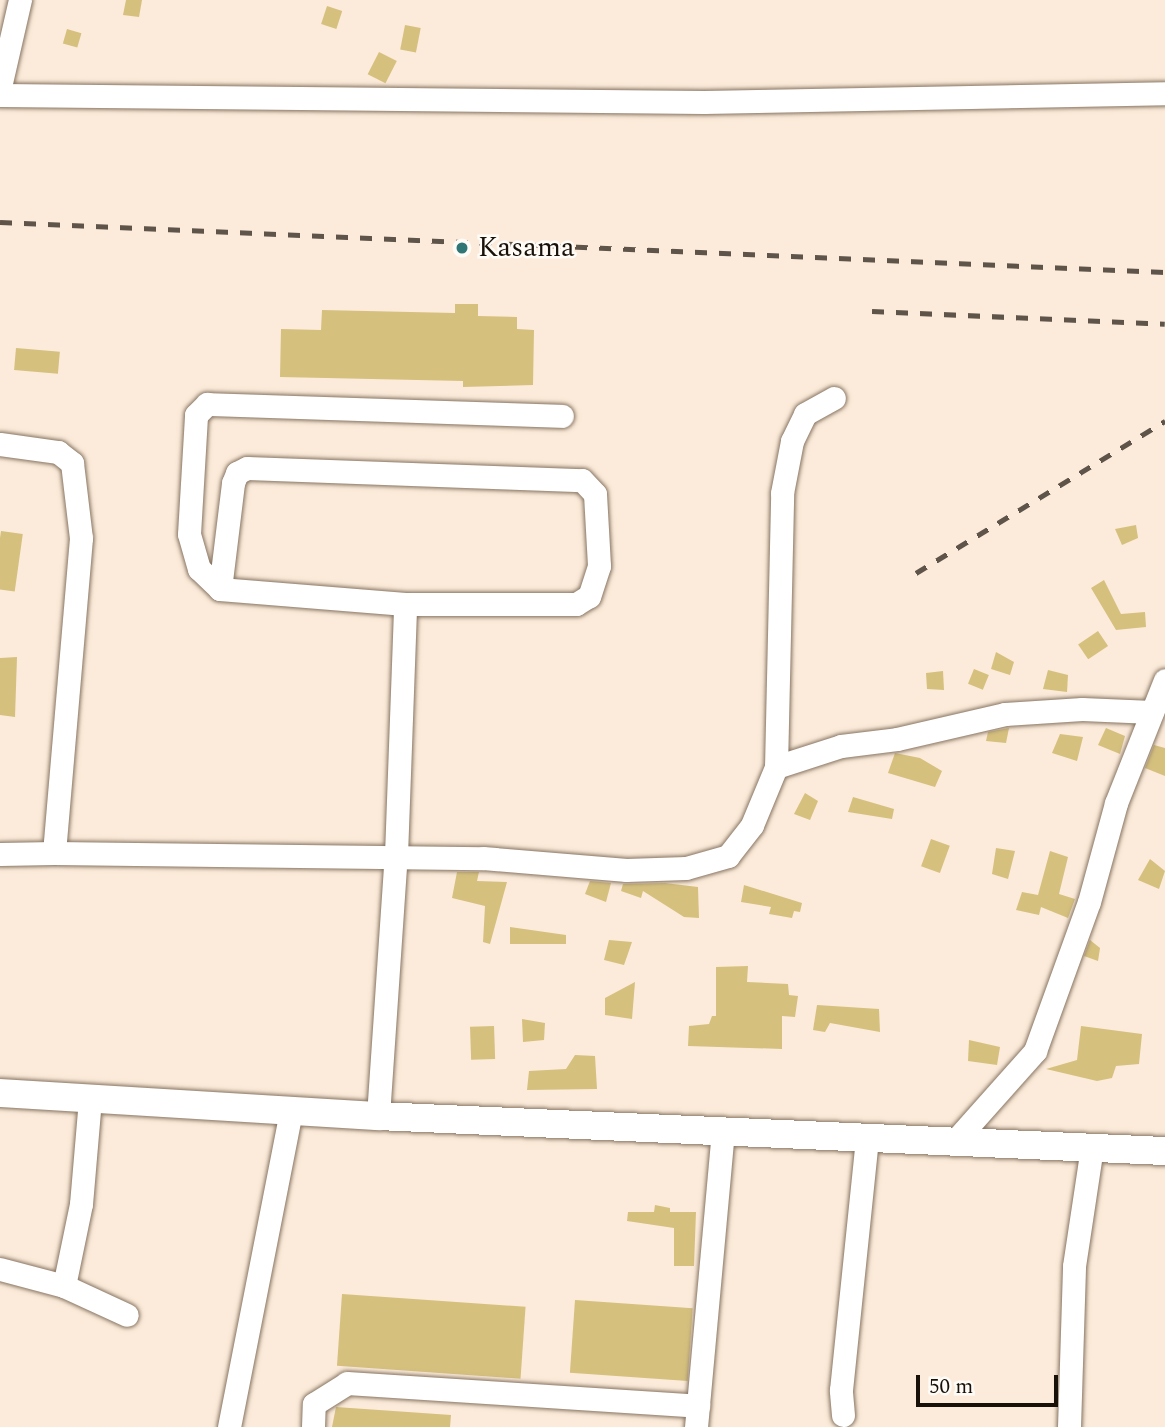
<!DOCTYPE html>
<html>
<head>
<meta charset="utf-8">
<style>
	body { margin:0 }
	#map { position:relative; width:1165px; height:1427px; overflow:hidden; background:#fcebda; font-family:Spectral,serif }
	div>[style] { position:absolute }
	.building>* { inset:0; background:#d5c07e; transform-origin:0 0 }
	.roads { filter:drop-shadow(0 0 2px #877461) drop-shadow(0 0 2px #877461) }
	.minor>* { height:23px; margin:-11.5px; padding:0 11.5px; transform-origin:11.5px; border-radius:11.5px; background:#fff }
	.major>* { height:28px; margin:-14px; padding:0 14px; transform-origin:14px; border-radius:14px; background:#fff }
	.rail>* { height:5px; margin-top:-2.5px; transform-origin:0; background:repeating-linear-gradient(90deg,#5e5449 0 12px,transparent 0 24px) }
	.dots>* { width:19px; height:19px; translate:-50% -50%; box-sizing:border-box; border:4px solid #fffbf6; border-radius:50% }
	span { translate:-50% -50%; white-space:nowrap; text-align:center; line-height:1.15; -webkit-text-stroke:5px #fffbf6; paint-order:stroke }
	.poi-label { font-size:28px; color:#181109 }
	.left { translate:0 -50%; text-align:left }
	.scale { position:absolute; left:916px; top:1375px; width:142px; height:32px; box-sizing:border-box; border:4px solid #181109; border-top:0; padding-left:9px; font-size:21px; line-height:24px; white-space:nowrap; color:#181109; -webkit-text-stroke:5px #fffbf6; paint-order:stroke }
</style>
</head>
<body>
<div id="map">
	<div class="building">
		<i style="clip-path:polygon(126px 0,142px 0,139px 17px,123px 15px)"></i>
		<i style="left:327px;top:6px;width:16px;height:19px;rotate:18deg"></i>
		<i style="left:405px;top:25px;width:16px;height:25px;rotate:11deg"></i>
		<i style="left:67px;top:29px;width:15px;height:15px;rotate:16deg"></i>
		<i style="left:379px;top:52px;width:20px;height:25px;rotate:27deg"></i>
		<i style="clip-path:polygon(455px 304px,478px 304px,478px 316px,517px 317px,517px 329px,534px 330px,533px 385px,463px 387px,463px 381px,280px 377px,281px 329px,321px 330px,322px 310px,455px 313px)"></i>
		<i style="left:16px;top:348px;width:44px;height:22px;rotate:5deg"></i>
		<i style="clip-path:polygon(1136px 525px,1138px 538px,1122px 545px,1115px 529px)"></i>
		<i style="left:1px;top:531px;width:22px;height:58px;rotate:8deg"></i>
		<i style="clip-path:polygon(1104px 580px,1121px 614px,1145px 612px,1146px 627px,1116px 630px,1091px 588px)"></i>
		<i style="left:1098px;top:631px;width:18px;height:24px;rotate:56deg"></i>
		<i style="clip-path:polygon(996px 652px,1014px 662px,1010px 675px,991px 669px)"></i>
		<i style="clip-path:polygon(17px 657px,15px 717px,0 715px,0 658px)"></i>
		<i style="left:974px;top:669px;width:16px;height:16px;rotate:22deg"></i>
		<i style="clip-path:polygon(1048px 670px,1068px 675px,1067px 692px,1043px 689px)"></i>
		<i style="clip-path:polygon(943px 671px,944px 690px,927px 689px,926px 673px)"></i>
		<i style="clip-path:polygon(1009px 728px,1006px 743px,986px 741px,988px 732px)"></i>
		<i style="clip-path:polygon(1106px 728px,1125px 736px,1120px 754px,1098px 745px)"></i>
		<i style="clip-path:polygon(1060px 734px,1083px 737px,1077px 761px,1052px 753px)"></i>
		<i style="clip-path:polygon(1154px 745px,1165px 748px,1165px 776px,1145px 768px)"></i>
		<i style="clip-path:polygon(895px 753px,920px 758px,942px 771px,935px 787px,888px 773px)"></i>
		<i style="clip-path:polygon(805px 793px,818px 801px,810px 820px,794px 814px)"></i>
		<i style="clip-path:polygon(853px 797px,894px 809px,892px 819px,848px 812px)"></i>
		<i style="left:931px;top:839px;width:20px;height:29px;rotate:20deg"></i>
		<i style="clip-path:polygon(996px 848px,1015px 851px,1008px 879px,992px 874px)"></i>
		<i style="clip-path:polygon(1050px 851px,1068px 857px,1059px 894px,1075px 899px,1068px 918px,1041px 907px,1039px 915px,1016px 910px,1022px 892px,1038px 895px)"></i>
		<i style="clip-path:polygon(1150px 859px,1165px 871px,1159px 889px,1138px 880px)"></i>
		<i style="clip-path:polygon(457px 872px,479px 872px,477px 881px,507px 882px,490px 944px,483px 942px,485px 906px,452px 898px)"></i>
		<i style="clip-path:polygon(590px 881px,611px 883px,606px 902px,585px 894px)"></i>
		<i style="clip-path:polygon(665px 883px,698px 887px,699px 918px,684px 917px,643px 891px,641px 898px,621px 891px,623px 884px)"></i>
		<i style="clip-path:polygon(744px 885px,802px 903px,800px 912px,794px 911px,792px 918px,769px 914px,771px 907px,741px 902px)"></i>
		<i style="clip-path:polygon(510px 927px,566px 935px,566px 944px,510px 944px)"></i>
		<i style="clip-path:polygon(609px 940px,632px 942px,624px 965px,604px 960px)"></i>
		<i style="clip-path:polygon(1090px 940px,1100px 948px,1098px 961px,1084px 956px)"></i>
		<i style="clip-path:polygon(748px 966px,747px 982px,788px 984px,789px 995px,798px 996px,795px 1017px,782px 1016px,782px 1049px,688px 1046px,689px 1026px,709px 1024px,712px 1016px,716px 1016px,716px 967px)"></i>
		<i style="clip-path:polygon(635px 982px,632px 1019px,605px 1015px,605px 998px)"></i>
		<i style="clip-path:polygon(817px 1005px,879px 1009px,880px 1032px,830px 1023px,825px 1032px,813px 1030px)"></i>
		<i style="clip-path:polygon(522px 1019px,545px 1023px,544px 1040px,523px 1042px)"></i>
		<i style="left:494px;top:1026px;width:33px;height:24px;rotate:88deg"></i>
		<i style="clip-path:polygon(1081px 1026px,1142px 1034px,1139px 1064px,1116px 1066px,1112px 1078px,1097px 1081px,1046px 1069px,1077px 1060px)"></i>
		<i style="clip-path:polygon(969px 1040px,1000px 1047px,997px 1065px,968px 1061px)"></i>
		<i style="clip-path:polygon(575px 1055px,595px 1056px,597px 1089px,527px 1090px,529px 1071px,566px 1069px)"></i>
		<i style="clip-path:polygon(655px 1205px,670px 1208px,670px 1212px,696px 1212px,694px 1266px,674px 1266px,674px 1228px,627px 1221px,628px 1212px,654px 1212px)"></i>
		<i style="left:342px;top:1294px;width:184px;height:72px;rotate:4deg"></i>
		<i style="left:575px;top:1300px;width:118px;height:73px;rotate:4deg"></i>
		<i style="clip-path:polygon(336px 1407px,451px 1415px,450px 1427px,332px 1427px)"></i>
	</div>
	<div class="roads">
		<div class="minor">
			<i style="left:0;top:87px;width:89px;rotate:-77.1deg"></i>
			<i style="left:0;top:95px;width:704px;rotate:0.57deg"></i>
			<i style="left:704px;top:102px;width:461px;rotate:-1.1deg"></i>
			<i style="left:0;top:444px;width:59px;rotate:7.9deg"></i>
			<i style="left:58px;top:452px;width:18px;rotate:38deg"></i>
			<i style="left:72px;top:463px;width:76px;rotate:83.2deg"></i>
			<i style="left:81px;top:538px;width:316px;rotate:94.9deg"></i>
			<i style="left:54px;top:853px;width:54px;rotate:178.9deg"></i>
			<i style="left:220px;top:589px;width:107px;rotate:-83deg"></i>
			<i style="left:233px;top:483px;width:11px;rotate:-68deg"></i>
			<i style="left:237px;top:473px;width:11px;rotate:-27deg"></i>
			<i style="left:247px;top:468px;width:335px;rotate:2.1deg"></i>
			<i style="left:582px;top:480px;width:19px;rotate:47deg"></i>
			<i style="left:595px;top:494px;width:72px;rotate:86.8deg"></i>
			<i style="left:599px;top:566px;width:32px;rotate:108deg"></i>
			<i style="left:589px;top:596px;width:15px;rotate:148deg"></i>
			<i style="left:576px;top:604px;width:171px;rotate:180deg"></i>
			<i style="left:405px;top:604px;width:186px;rotate:-175.4deg"></i>
			<i style="left:220px;top:589px;width:29px;rotate:-136deg"></i>
			<i style="left:199px;top:569px;width:36px;rotate:-106deg"></i>
			<i style="left:189px;top:534px;width:119px;rotate:-86.6deg"></i>
			<i style="left:196px;top:415px;width:16px;rotate:-45deg"></i>
			<i style="left:207px;top:404px;width:355px;rotate:1.9deg"></i>
			<i style="left:776px;top:767px;width:68px;rotate:-17.9deg"></i>
			<i style="left:841px;top:746px;width:56px;rotate:-7.1deg"></i>
			<i style="left:897px;top:739px;width:111px;rotate:-13deg"></i>
			<i style="left:1005px;top:714px;width:77px;rotate:-3.7deg"></i>
			<i style="left:1082px;top:709px;width:70px;rotate:2.5deg"></i>
			<i style="left:54px;top:853px;width:429px;rotate:0.7deg"></i>
			<i style="left:483px;top:858px;width:144px;rotate:4.8deg"></i>
			<i style="left:626px;top:870px;width:60px;rotate:-1.9deg"></i>
			<i style="left:686px;top:868px;width:44px;rotate:-15.9deg"></i>
			<i style="left:728px;top:856px;width:39px;rotate:-52deg"></i>
			<i style="left:752px;top:825px;width:63px;rotate:-67.5deg"></i>
			<i style="left:776px;top:767px;width:274px;rotate:-88.7deg"></i>
			<i style="left:782px;top:493px;width:53px;rotate:-79.1deg"></i>
			<i style="left:792px;top:441px;width:30px;rotate:-64deg"></i>
			<i style="left:805px;top:414px;width:33px;rotate:-29deg"></i>
			<i style="left:378px;top:1116px;width:262px;rotate:-86.1deg"></i>
			<i style="left:396px;top:855px;width:251px;rotate:-87.9deg"></i>
			<i style="left:954px;top:1142px;width:122px;rotate:-48.3deg"></i>
			<i style="left:1035px;top:1051px;width:158px;rotate:-70.1deg"></i>
			<i style="left:1089px;top:902px;width:103px;rotate:-74.7deg"></i>
			<i style="left:1116px;top:803px;width:132px;rotate:-68.3deg"></i>
			<i style="left:0;top:1269px;width:66px;rotate:14.9deg"></i>
			<i style="left:64px;top:1286px;width:84px;rotate:-78.3deg"></i>
			<i style="left:81px;top:1204px;width:106px;rotate:-85.1deg"></i>
			<i style="left:64px;top:1286px;width:69px;rotate:24.7deg"></i>
			<i style="left:843px;top:1415px;width:25px;rotate:-95deg"></i>
			<i style="left:841px;top:1390px;width:253px;rotate:-84.1deg"></i>
			<i style="left:229px;top:1427px;width:322px;rotate:-78.9deg"></i>
			<i style="left:313px;top:1427px;width:23px;rotate:-88deg"></i>
			<i style="left:314px;top:1404px;width:39px;rotate:-32deg"></i>
			<i style="left:347px;top:1383px;width:352px;rotate:3.7deg"></i>
			<i style="left:696px;top:1427px;width:297px;rotate:-84.8deg"></i>
			<i style="left:1069px;top:1427px;width:161px;rotate:-88.2deg"></i>
			<i style="left:1074px;top:1266px;width:120px;rotate:-81.4deg"></i>
		</div>
		<div class="major">
			<i style="left:0;top:1093px;width:379px;rotate:3.5deg"></i>
			<i style="left:378px;top:1116px;width:788px;rotate:2.55deg"></i>
		</div>
	</div>
	<div class="rail">
		<i style="left:0;top:222px;width:1166px;rotate:2.46deg"></i>
		<i style="left:872px;top:311px;width:293px;rotate:2.5deg"></i>
		<i style="left:916px;top:573px;width:292px;rotate:-31.4deg"></i>
	</div>
	<div class="dots">
		<i style="left:462px;top:248px;background:#2e7776"></i>
	</div>
	<div class="poi-label">
		<span class="left" style="left:478px;top:248px">Kasama</span>
	</div>
	<div class="scale">50 m</div>
</div>
</body>
</html>
